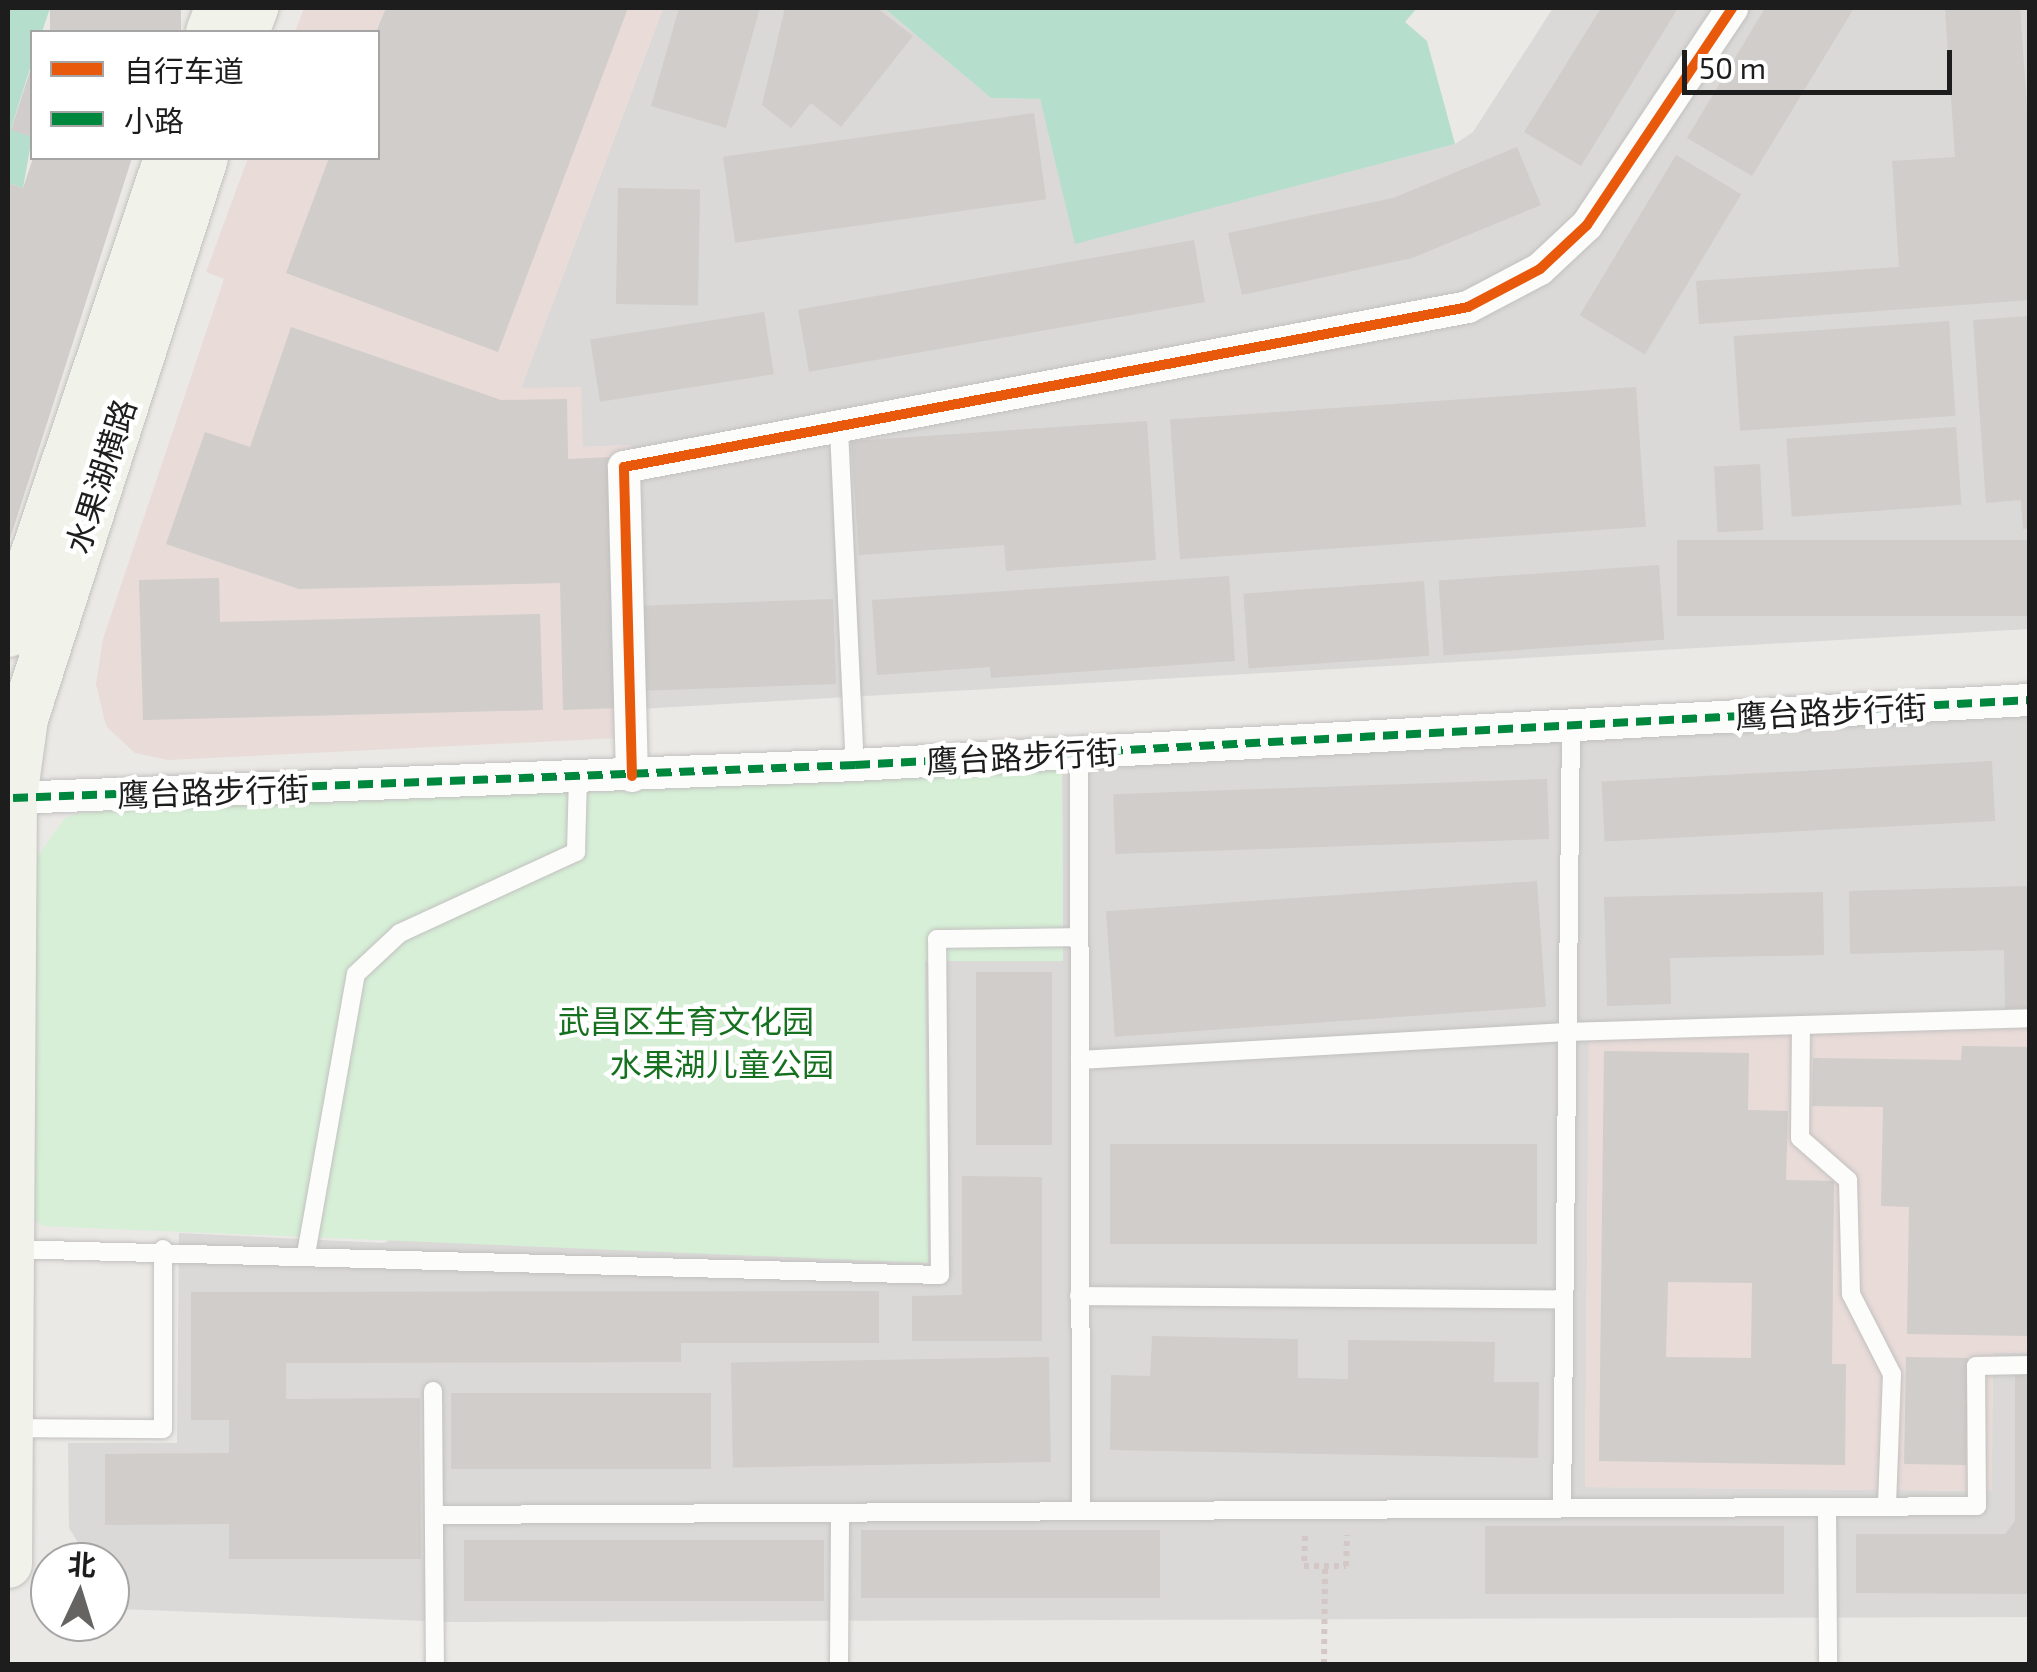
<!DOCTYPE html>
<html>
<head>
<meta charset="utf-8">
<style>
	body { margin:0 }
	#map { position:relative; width:2037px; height:1672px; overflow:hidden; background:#ebe9e5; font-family:"Exo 2","Noto Sans SC",sans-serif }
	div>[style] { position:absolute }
	.residential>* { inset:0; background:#dad9d7 }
	.commercial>* { inset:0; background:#e8dbd8 }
	.park>* { inset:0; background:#d6efd6 }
	.pitch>* { inset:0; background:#b5decd }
	.building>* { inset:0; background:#d0cdca; transform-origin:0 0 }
	.path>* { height:6px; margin-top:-3px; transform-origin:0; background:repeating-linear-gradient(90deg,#d4c8c6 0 5px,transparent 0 10px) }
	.roads { filter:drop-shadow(0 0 2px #c2c1c0) drop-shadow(0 0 2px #c2c1c0) }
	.lane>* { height:18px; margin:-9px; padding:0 9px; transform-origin:9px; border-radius:9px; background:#fcfcfb }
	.street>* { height:32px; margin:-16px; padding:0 16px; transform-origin:16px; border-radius:16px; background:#fcfcfb }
	.secondary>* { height:48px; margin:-24px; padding:0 24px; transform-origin:24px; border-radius:24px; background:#f1f2ea }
	.quiet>* { height:8px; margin-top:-4px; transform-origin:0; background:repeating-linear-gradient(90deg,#00873e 0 15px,transparent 0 23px) }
	.cycleway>* { height:10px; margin:-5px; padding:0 5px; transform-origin:5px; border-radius:5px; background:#e8590c }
	span { translate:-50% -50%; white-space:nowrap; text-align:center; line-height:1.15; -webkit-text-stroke:9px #fff; paint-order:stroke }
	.street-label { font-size:32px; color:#1d1d1d }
	.park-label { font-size:32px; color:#15701f }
	.frame { position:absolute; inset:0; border:10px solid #1d1d1d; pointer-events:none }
	.legend { position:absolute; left:30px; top:30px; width:350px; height:130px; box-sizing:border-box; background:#fff; border:2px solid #a5a5a5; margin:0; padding:12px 18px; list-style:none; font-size:30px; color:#1d1d1d }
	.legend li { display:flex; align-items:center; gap:20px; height:50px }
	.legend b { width:50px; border:2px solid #a5a5a5 }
	.north { position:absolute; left:30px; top:1542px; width:100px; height:100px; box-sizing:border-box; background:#fff; border:2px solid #a5a5a5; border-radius:50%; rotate:4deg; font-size:28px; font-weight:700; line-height:40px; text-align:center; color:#1d1d1d }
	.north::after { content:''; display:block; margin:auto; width:35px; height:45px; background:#656463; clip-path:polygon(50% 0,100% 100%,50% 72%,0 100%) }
	.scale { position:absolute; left:1682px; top:50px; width:270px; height:45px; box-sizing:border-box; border:5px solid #1d1d1d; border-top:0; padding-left:12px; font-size:30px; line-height:35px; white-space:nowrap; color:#1d1d1d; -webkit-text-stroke:8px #fff; paint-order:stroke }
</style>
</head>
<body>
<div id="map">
	<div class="residential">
		<i style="clip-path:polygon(663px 8px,884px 8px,991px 98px,1040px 99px,1076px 243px,1455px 144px,1473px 132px,1553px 8px,2029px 8px,2029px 629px,639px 709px,631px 445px,583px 447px,521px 388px)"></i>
		<i style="clip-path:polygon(2029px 716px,2029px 1028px,1589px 1041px,1585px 1487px,1991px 1491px,1993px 1353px,2029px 1353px,2029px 1617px,451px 1622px,119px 1609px,110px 1594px,110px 1562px,90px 1562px,69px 1528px,68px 1443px,177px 1443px,179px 1233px,384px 1243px,925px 961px,1063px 960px,1062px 769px)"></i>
	</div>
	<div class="commercial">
		<i style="clip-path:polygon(304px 8px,663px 8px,521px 388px,581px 387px,583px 447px,631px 445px,640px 737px,168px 760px,135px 753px,106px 726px,96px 684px,103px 639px,224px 279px,206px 272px,248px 158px,378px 158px,378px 32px,295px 32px)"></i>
		<i style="clip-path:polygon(2029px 1028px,2029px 1353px,1993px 1353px,1992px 1491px,1585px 1487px,1589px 1040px)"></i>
	</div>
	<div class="park">
		<i style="clip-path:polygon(1062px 769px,1063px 961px,925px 961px,928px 1263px,43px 1226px,32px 1218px,37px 857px,65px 818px,83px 812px)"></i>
	</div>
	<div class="pitch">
		<i style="clip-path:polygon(8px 8px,50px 8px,42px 32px,32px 32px,32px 62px,11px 129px,32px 137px,23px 188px,8px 183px)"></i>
		<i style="clip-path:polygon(884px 8px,1417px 8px,1405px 22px,1427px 41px,1455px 144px,1075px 244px,1040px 99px,991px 98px)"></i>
	</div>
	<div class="building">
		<i style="left:50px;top:8px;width:131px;height:25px"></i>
		<i style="clip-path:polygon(386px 8px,628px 8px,498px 352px,286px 273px,329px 158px,378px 158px,376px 32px)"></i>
		<i style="clip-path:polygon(679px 8px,760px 8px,726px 128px,651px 106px)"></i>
		<i style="clip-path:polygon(785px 8px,877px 8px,913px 36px,841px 127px,811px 103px,791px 128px,762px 105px)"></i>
		<i style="clip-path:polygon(1601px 8px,1678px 8px,1581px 166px,1524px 132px)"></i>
		<i style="clip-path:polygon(1765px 8px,1854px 8px,1752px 176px,1687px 138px)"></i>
		<i style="clip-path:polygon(1945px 8px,2020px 8px,2030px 149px,2030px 300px,1699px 324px,1696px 281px,1899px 267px,1892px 161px,1955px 157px)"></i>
		<i style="clip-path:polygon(32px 65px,32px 137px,11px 130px)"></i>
		<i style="left:1034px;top:113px;width:87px;height:314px;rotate:82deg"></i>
		<i style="clip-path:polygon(1517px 147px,1541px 205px,1412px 258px,1242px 295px,1228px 233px,1393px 198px)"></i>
		<i style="left:1676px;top:155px;width:76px;height:187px;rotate:31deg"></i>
		<i style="clip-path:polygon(33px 158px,132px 158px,8px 545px,8px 183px,23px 188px)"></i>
		<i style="left:618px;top:188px;width:82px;height:116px;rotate:1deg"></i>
		<i style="left:1194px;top:240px;width:63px;height:402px;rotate:80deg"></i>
		<i style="left:764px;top:312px;width:63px;height:176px;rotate:81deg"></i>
		<i style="clip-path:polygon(2030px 316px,2030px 528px,2023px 529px,2021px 500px,1986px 503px,1973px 320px)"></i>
		<i style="left:1949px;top:321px;width:95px;height:216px;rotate:86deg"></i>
		<i style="clip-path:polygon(291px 327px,501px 400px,567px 399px,568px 459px,612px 457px,618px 708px,563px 710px,560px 583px,299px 589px,166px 544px,205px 432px,250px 447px)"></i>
		<i style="left:1636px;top:387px;width:140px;height:467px;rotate:86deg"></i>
		<i style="clip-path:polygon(1147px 421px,1156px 560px,1006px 571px,1004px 545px,859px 555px,851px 441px)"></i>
		<i style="left:1956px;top:427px;width:78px;height:170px;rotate:86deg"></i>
		<i style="left:1760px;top:464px;width:66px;height:46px;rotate:87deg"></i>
		<i style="left:2030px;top:540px;width:76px;height:353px;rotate:90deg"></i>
		<i style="left:1659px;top:565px;width:75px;height:221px;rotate:86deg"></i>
		<i style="clip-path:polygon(1229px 576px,1235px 661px,991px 678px,990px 667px,877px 675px,872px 600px)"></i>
		<i style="clip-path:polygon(219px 578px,220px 622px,540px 614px,543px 710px,143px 720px,139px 580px)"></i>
		<i style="left:1424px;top:581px;width:75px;height:181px;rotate:86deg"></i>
		<i style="left:833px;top:599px;width:85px;height:192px;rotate:88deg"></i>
		<i style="left:1992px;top:761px;width:60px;height:391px;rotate:87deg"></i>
		<i style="left:1547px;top:779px;width:60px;height:434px;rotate:88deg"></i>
		<i style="left:1537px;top:881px;width:126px;height:432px;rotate:86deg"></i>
		<i style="clip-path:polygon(2030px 886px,2030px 1008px,2005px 1009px,2004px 950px,1850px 954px,1849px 891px)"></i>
		<i style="clip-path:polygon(1823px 892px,1824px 955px,1670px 958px,1671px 1004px,1607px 1006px,1604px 897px)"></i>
		<i style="left:976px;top:972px;width:76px;height:173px"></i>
		<i style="clip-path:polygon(1962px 1046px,2030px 1047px,2030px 1336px,1907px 1334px,1909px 1207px,1881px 1206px,1883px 1107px,1812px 1106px,1813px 1058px,1961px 1060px)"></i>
		<i style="clip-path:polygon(evenodd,1604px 1051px,1749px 1053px,1748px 1110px,1788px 1111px,1786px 1180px,1834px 1181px,1832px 1364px,1846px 1364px,1845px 1465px,1599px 1461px,1604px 1051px,1668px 1282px,1752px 1283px,1751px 1358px,1666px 1357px,1668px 1282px)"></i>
		<i style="left:1110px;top:1144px;width:427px;height:100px"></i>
		<i style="clip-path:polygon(962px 1176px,1042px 1177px,1042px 1341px,912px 1341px,912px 1296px,962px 1295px)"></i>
		<i style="clip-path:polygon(879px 1291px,879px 1343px,681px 1343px,681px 1362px,286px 1363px,286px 1399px,420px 1398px,421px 1559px,229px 1559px,229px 1524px,105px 1525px,105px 1454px,229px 1453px,229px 1420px,191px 1420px,191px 1292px)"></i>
		<i style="clip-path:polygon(1152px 1336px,1298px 1339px,1298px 1378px,1348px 1379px,1348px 1340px,1495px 1342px,1494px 1382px,1539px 1382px,1538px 1458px,1110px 1450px,1111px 1375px,1150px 1376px)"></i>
		<i style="left:1049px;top:1357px;width:105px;height:318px;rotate:89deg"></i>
		<i style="left:1906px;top:1357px;width:62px;height:107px;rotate:1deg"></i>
		<i style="clip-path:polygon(2015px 1375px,2030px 1375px,2030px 1594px,1856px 1593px,1856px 1534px,2005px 1534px,2015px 1521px)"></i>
		<i style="left:711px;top:1393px;width:76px;height:260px;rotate:90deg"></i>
		<i style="left:1485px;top:1526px;width:299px;height:68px"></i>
		<i style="left:861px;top:1530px;width:299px;height:68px"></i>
		<i style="left:824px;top:1540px;width:61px;height:360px;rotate:90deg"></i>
	</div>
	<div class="path">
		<i style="left:1305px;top:1536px;width:30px;rotate:92deg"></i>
		<i style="left:1304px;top:1566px;width:42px"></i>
		<i style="left:1346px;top:1566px;width:31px;rotate:-88deg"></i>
		<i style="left:1324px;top:1664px;width:98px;rotate:-89.4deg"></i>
	</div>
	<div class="roads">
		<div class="lane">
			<i style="left:839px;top:430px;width:335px;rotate:87.3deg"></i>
			<i style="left:1079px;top:753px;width:758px;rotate:89.85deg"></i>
			<i style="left:1801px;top:1025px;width:113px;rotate:90.5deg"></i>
			<i style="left:1800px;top:1138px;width:64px;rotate:41.2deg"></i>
			<i style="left:1848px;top:1180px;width:114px;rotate:88.5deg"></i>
			<i style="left:1851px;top:1294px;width:90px;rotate:62.9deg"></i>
			<i style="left:1892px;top:1374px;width:132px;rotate:92.2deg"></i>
			<i style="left:1080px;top:1060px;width:487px;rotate:-3.3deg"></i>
			<i style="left:1566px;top:1032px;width:464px;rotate:-1.7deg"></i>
			<i style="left:10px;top:1249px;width:930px;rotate:1.6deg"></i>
			<i style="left:940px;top:1275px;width:336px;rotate:-90.5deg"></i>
			<i style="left:937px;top:939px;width:142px;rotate:-0.8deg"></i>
			<i style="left:306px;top:1254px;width:284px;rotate:-79.9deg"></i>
			<i style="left:356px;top:974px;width:60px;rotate:-43deg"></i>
			<i style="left:400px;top:933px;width:194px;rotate:-24.7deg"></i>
			<i style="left:576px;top:852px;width:74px;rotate:-88.5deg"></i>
			<i style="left:1079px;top:1296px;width:483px;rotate:0.4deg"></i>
			<i style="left:433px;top:1391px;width:273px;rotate:89.6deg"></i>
			<i style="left:9px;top:1428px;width:154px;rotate:0.4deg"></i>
			<i style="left:163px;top:1429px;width:180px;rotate:-90deg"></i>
			<i style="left:1827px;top:1507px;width:157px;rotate:89.6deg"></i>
			<i style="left:1562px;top:1508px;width:783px;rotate:-89.34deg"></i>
			<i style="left:435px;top:1515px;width:1542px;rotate:-0.33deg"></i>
			<i style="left:1977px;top:1506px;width:140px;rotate:-90.4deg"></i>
			<i style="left:1976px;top:1366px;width:54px;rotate:-1.1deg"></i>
			<i style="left:839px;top:1664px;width:151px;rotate:-89.6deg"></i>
		</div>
		<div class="street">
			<i style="left:632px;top:776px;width:309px;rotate:-91.5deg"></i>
			<i style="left:624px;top:467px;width:859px;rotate:-10.73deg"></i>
			<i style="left:1468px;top:307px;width:81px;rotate:-27.8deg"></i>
			<i style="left:1540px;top:269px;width:64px;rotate:-43.1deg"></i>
			<i style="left:1587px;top:225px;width:261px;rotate:-56.2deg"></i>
			<i style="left:13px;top:798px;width:843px;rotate:-2.24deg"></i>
			<i style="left:855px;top:765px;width:1177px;rotate:-3.17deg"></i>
		</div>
		<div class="secondary">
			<i style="left:210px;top:32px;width:26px;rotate:-69deg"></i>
			<i style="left:245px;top:32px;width:26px;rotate:-69deg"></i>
			<i style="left:8px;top:633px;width:501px;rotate:-71.38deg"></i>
			<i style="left:8px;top:1564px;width:766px;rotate:-89.63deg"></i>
			<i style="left:13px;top:798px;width:80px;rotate:-82.1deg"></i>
			<i style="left:24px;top:719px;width:589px;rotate:-72.21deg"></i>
		</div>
	</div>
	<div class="quiet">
		<i style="left:13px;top:798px;width:843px;rotate:-2.24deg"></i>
		<i style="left:855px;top:765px;width:1177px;rotate:-3.17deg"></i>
	</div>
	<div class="cycleway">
		<i style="left:632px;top:776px;width:309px;rotate:-91.5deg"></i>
		<i style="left:624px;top:467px;width:859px;rotate:-10.73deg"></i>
		<i style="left:1468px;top:307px;width:81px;rotate:-27.8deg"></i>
		<i style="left:1540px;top:269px;width:64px;rotate:-43.1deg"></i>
		<i style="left:1587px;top:225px;width:261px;rotate:-56.2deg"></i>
	</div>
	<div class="street-label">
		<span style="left:100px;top:476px;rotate:-72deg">水果湖横路</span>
		<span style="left:1831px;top:711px;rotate:-3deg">鹰台路步行街</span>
		<span style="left:1022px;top:756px;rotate:-3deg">鹰台路步行街</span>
		<span style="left:213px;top:791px;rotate:-2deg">鹰台路步行街</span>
	</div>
	<div class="park-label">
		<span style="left:686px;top:1020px">武昌区生育文化园</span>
		<span style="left:722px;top:1063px">水果湖儿童公园</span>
	</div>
	<div class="frame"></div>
	<ul class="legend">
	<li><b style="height:12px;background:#e8590c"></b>自行车道</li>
	<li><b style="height:12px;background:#00873e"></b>小路</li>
	</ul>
	<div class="north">北</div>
	<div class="scale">50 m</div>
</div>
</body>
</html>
